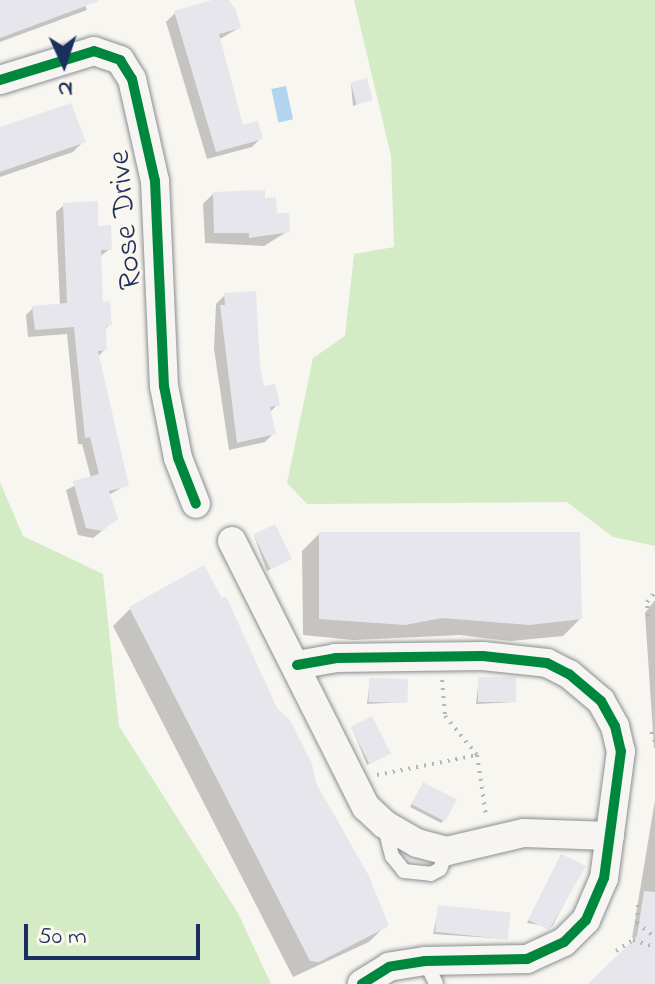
<!DOCTYPE html>
<html>
<head>
<meta charset="utf-8">
<style>
	body { margin:0 }
	#map { position:relative; width:655px; height:984px; overflow:hidden; background:#f8f6f0; font-family:"Indie Flower",sans-serif }
	div>[style] { position:absolute }
	.green>* { inset:0; background:#d4ecc5 }
	.water>* { inset:0; background:#b3d4f1; transform-origin:0 0 }
	.shadow>* { inset:0; background:#0003 }
	.building>* { inset:0; background:#e8e6ed; transform-origin:0 0 }
	.path>* { height:4px; margin-top:-2px; transform-origin:0; background:repeating-linear-gradient(90deg,#b3b5b7 0 2px,transparent 0 8px) }
	.roads { filter:drop-shadow(0 0 2px #8b8e94) drop-shadow(0 0 2px #8b8e94) }
	.service>* { height:14px; margin:-7px; padding:0 7px; transform-origin:7px; border-radius:7px; background:#f6f5f1 }
	.minor>* { height:28px; margin:-14px; padding:0 14px; transform-origin:14px; border-radius:14px; background:#f6f5f1 }
	.cycleway>* { height:10px; margin:-5px; padding:0 5px; transform-origin:5px; border-radius:5px; background:#00873e }
	span { translate:-50% -50%; white-space:nowrap; text-align:center; line-height:1.15; -webkit-text-stroke:6px #fbf7ec; paint-order:stroke }
	.street-label { font-size:32px; color:#1b2f5e }
	.north { position:absolute; left:24px; top:24px; width:80px; height:80px; -webkit-text-stroke:6px #fbf7ec; paint-order:stroke; rotate:177deg; font-size:22px; font-weight:700; line-height:32px; text-align:center; color:#1b2f5e }
	.north::after { content:''; display:block; margin:auto; width:28px; height:36px; background:#1b2f5e; clip-path:polygon(50% 0,100% 100%,50% 72%,0 100%) }
	.scale { position:absolute; left:24px; top:924px; width:176px; height:36px; box-sizing:border-box; border:4px solid #1b2f5e; border-top:0; padding-left:10px; font-size:24px; line-height:28px; white-space:nowrap; color:#1b2f5e; -webkit-text-stroke:6px #fbf7ec; paint-order:stroke }
</style>
</head>
<body>
<div id="map">
	<div class="green">
		<i style="clip-path:polygon(354px 0,655px 0,655px 546px,613px 537px,567px 502px,307px 504px,287px 483px,313px 358px,345px 336px,354px 254px,394px 247px,391px 156px)"></i>
		<i style="clip-path:polygon(0 482px,23px 536px,103px 574px,119px 726px,238px 913px,271px 984px,0 984px)"></i>
	</div>
	<div class="water">
		<i style="left:286px;top:86px;width:34px;height:15px;rotate:78deg"></i>
	</div>
	<div class="shadow">
		<i style="clip-path:polygon(0 0,83px 0,87px 10px,0 42px)"></i>
		<i style="clip-path:polygon(228px 0,239px 28px,218px 40px,242px 128px,261px 138px,252px 147px,207px 159px,166px 22px,175px 13px)"></i>
		<i style="clip-path:polygon(351px 84px,371px 99px,353px 106px)"></i>
		<i style="clip-path:polygon(0 129px,83px 142px,73px 152px,0 177px)"></i>
		<i style="clip-path:polygon(213px 194px,263px 200px,288px 231px,264px 246px,205px 243px,203px 204px)"></i>
		<i style="clip-path:polygon(64px 205px,97px 228px,110px 249px,99px 257px,101px 304px,110px 324px,104px 330px,105px 349px,97px 358px,126px 485px,109px 495px,107px 527px,93px 538px,78px 535px,66px 490px,91px 478px,82px 444px,78px 444px,67px 334px,28px 337px,26px 315px,33px 308px,60px 306px,56px 212px)"></i>
		<i style="clip-path:polygon(225px 295px,263px 389px,278px 404px,269px 413px,274px 433px,265px 442px,229px 450px,214px 349px,216px 304px)"></i>
		<i style="clip-path:polygon(319px 534px,580px 619px,563px 636px,511px 641px,460px 635px,353px 640px,303px 635px,302px 551px)"></i>
		<i style="clip-path:polygon(254px 536px,287px 561px,267px 571px)"></i>
		<i style="clip-path:polygon(655px 600px,655px 748px,654px 748px,645px 613px)"></i>
		<i style="clip-path:polygon(130px 609px,275px 709px,386px 925px,369px 942px,293px 977px,113px 626px)"></i>
		<i style="clip-path:polygon(479px 679px,514px 702px,476px 704px)"></i>
		<i style="clip-path:polygon(370px 680px,406px 702px,367px 704px)"></i>
		<i style="clip-path:polygon(352px 728px,386px 755px,367px 765px)"></i>
		<i style="clip-path:polygon(421px 787px,444px 820px,441px 823px,410px 807px)"></i>
		<i style="clip-path:polygon(655px 800px,655px 940px,632px 938px)"></i>
		<i style="clip-path:polygon(559px 859px,583px 867px,552px 927px,527px 923px)"></i>
		<i style="clip-path:polygon(439px 907px,506px 939px,433px 934px)"></i>
	</div>
	<div class="building">
		<i style="clip-path:polygon(0 0,99px 0,99px 1px,0 38px)"></i>
		<i style="clip-path:polygon(212px 0,229px 0,236px 10px,241px 28px,219px 34px,243px 125px,258px 121px,263px 139px,216px 152px,174px 11px)"></i>
		<i style="left:367px;top:78px;width:23px;height:17px;rotate:75deg"></i>
		<i style="clip-path:polygon(71px 103px,86px 142px,0 172px,0 127px)"></i>
		<i style="clip-path:polygon(265px 190px,265px 198px,276px 197px,277px 213px,289px 213px,290px 232px,249px 238px,249px 233px,214px 233px,213px 192px)"></i>
		<i style="clip-path:polygon(98px 201px,98px 226px,111px 225px,112px 250px,101px 250px,103px 302px,110px 301px,112px 325px,106px 326px,107px 350px,98px 351px,129px 486px,109px 491px,118px 519px,102px 531px,86px 528px,73px 481px,99px 474px,90px 437px,85px 438px,74px 327px,35px 330px,32px 306px,67px 303px,63px 203px)"></i>
		<i style="clip-path:polygon(256px 291px,260px 366px,264px 386px,275px 384px,280px 405px,270px 407px,276px 434px,237px 443px,220px 305px,225px 305px,224px 293px)"></i>
		<i style="left:275px;top:524px;width:39px;height:24px;rotate:64deg"></i>
		<i style="clip-path:polygon(319px 532px,580px 532px,582px 619px,529px 625px,442px 618px,405px 625px,319px 619px)"></i>
		<i style="clip-path:polygon(204px 565px,222px 598px,226px 596px,277px 708px,290px 720px,312px 764px,316px 783px,369px 876px,389px 926px,319px 962px,310px 961px,129px 607px)"></i>
		<i style="left:478px;top:677px;width:38px;height:25px"></i>
		<i style="left:369px;top:678px;width:39px;height:24px;rotate:1deg"></i>
		<i style="left:372px;top:716px;width:42px;height:24px;rotate:63deg"></i>
		<i style="left:423px;top:782px;width:38px;height:25px;rotate:27deg"></i>
		<i style="clip-path:polygon(561px 854px,586px 866px,549px 930px,528px 920px)"></i>
		<i style="clip-path:polygon(644px 891px,655px 892px,655px 984px,588px 984px,637px 936px)"></i>
		<i style="left:438px;top:905px;width:73px;height:27px;rotate:6deg"></i>
	</div>
	<div class="path">
		<i style="left:648px;top:616px;width:14px;rotate:-94deg"></i>
		<i style="left:647px;top:602px;width:13px;rotate:-51deg"></i>
		<i style="left:442px;top:680px;width:36px;rotate:85deg"></i>
		<i style="left:445px;top:716px;width:50px;rotate:50.6deg"></i>
		<i style="left:477px;top:755px;width:61px;rotate:81.5deg"></i>
		<i style="left:651px;top:732px;width:10px;rotate:66deg"></i>
		<i style="left:377px;top:775px;width:102px;rotate:-11.3deg"></i>
		<i style="left:638px;top:905px;width:18px;rotate:93deg"></i>
		<i style="left:637px;top:923px;width:23px;rotate:38deg"></i>
		<i style="left:616px;top:951px;width:20px;rotate:-33deg"></i>
		<i style="left:633px;top:940px;width:23px;rotate:18deg"></i>
	</div>
	<div class="roads">
		<div class="service">
			<i style="left:384px;top:824px;width:33px;rotate:76deg"></i>
			<i style="left:392px;top:856px;width:19px;rotate:51deg"></i>
			<i style="left:404px;top:871px;width:27px;rotate:6deg"></i>
			<i style="left:431px;top:874px;width:10px;rotate:-29deg"></i>
			<i style="left:440px;top:869px;width:19px;rotate:-69deg"></i>
			<i style="left:425px;top:961px;width:25px;rotate:64deg"></i>
		</div>
		<div class="minor">
			<i style="left:0;top:80px;width:98px;rotate:-17.1deg"></i>
			<i style="left:94px;top:51px;width:28px;rotate:19deg"></i>
			<i style="left:120px;top:60px;width:22px;rotate:58deg"></i>
			<i style="left:132px;top:79px;width:105px;rotate:77.3deg"></i>
			<i style="left:155px;top:181px;width:205px;rotate:87.5deg"></i>
			<i style="left:164px;top:386px;width:73px;rotate:79deg"></i>
			<i style="left:178px;top:458px;width:49px;rotate:68.6deg"></i>
			<i style="left:232px;top:541px;width:298px;rotate:63.3deg"></i>
			<i style="left:366px;top:807px;width:25px;rotate:43deg"></i>
			<i style="left:384px;top:824px;width:38px;rotate:30deg"></i>
			<i style="left:417px;top:843px;width:31px;rotate:15deg"></i>
			<i style="left:447px;top:851px;width:79px;rotate:-13.2deg"></i>
			<i style="left:524px;top:833px;width:86px;rotate:2deg"></i>
			<i style="left:297px;top:665px;width:39px;rotate:-10deg"></i>
			<i style="left:335px;top:658px;width:148px;rotate:-0.8deg"></i>
			<i style="left:483px;top:656px;width:64px;rotate:6.2deg"></i>
			<i style="left:547px;top:663px;width:25px;rotate:27deg"></i>
			<i style="left:569px;top:674px;width:42px;rotate:40.2deg"></i>
			<i style="left:601px;top:701px;width:29px;rotate:61deg"></i>
			<i style="left:615px;top:726px;width:26px;rotate:77deg"></i>
			<i style="left:621px;top:751px;width:128px;rotate:97.6deg"></i>
			<i style="left:604px;top:878px;width:46px;rotate:113.2deg"></i>
			<i style="left:586px;top:920px;width:31px;rotate:135deg"></i>
			<i style="left:564px;top:942px;width:41px;rotate:155.3deg"></i>
			<i style="left:527px;top:959px;width:102px;rotate:178.9deg"></i>
			<i style="left:425px;top:961px;width:36px;rotate:171deg"></i>
			<i style="left:389px;top:967px;width:32px;rotate:148deg"></i>
		</div>
	</div>
	<div class="cycleway">
		<i style="left:0;top:80px;width:98px;rotate:-17.1deg"></i>
		<i style="left:94px;top:51px;width:28px;rotate:19deg"></i>
		<i style="left:120px;top:60px;width:22px;rotate:58deg"></i>
		<i style="left:132px;top:79px;width:105px;rotate:77.3deg"></i>
		<i style="left:155px;top:181px;width:205px;rotate:87.5deg"></i>
		<i style="left:164px;top:386px;width:73px;rotate:79deg"></i>
		<i style="left:178px;top:458px;width:49px;rotate:68.6deg"></i>
		<i style="left:297px;top:665px;width:39px;rotate:-10deg"></i>
		<i style="left:335px;top:658px;width:148px;rotate:-0.8deg"></i>
		<i style="left:483px;top:656px;width:64px;rotate:6.2deg"></i>
		<i style="left:547px;top:663px;width:25px;rotate:27deg"></i>
		<i style="left:569px;top:674px;width:42px;rotate:40.2deg"></i>
		<i style="left:601px;top:701px;width:29px;rotate:61deg"></i>
		<i style="left:615px;top:726px;width:26px;rotate:77deg"></i>
		<i style="left:621px;top:751px;width:128px;rotate:97.6deg"></i>
		<i style="left:604px;top:878px;width:46px;rotate:113.2deg"></i>
		<i style="left:586px;top:920px;width:31px;rotate:135deg"></i>
		<i style="left:564px;top:942px;width:41px;rotate:155.3deg"></i>
		<i style="left:527px;top:959px;width:102px;rotate:178.9deg"></i>
		<i style="left:425px;top:961px;width:36px;rotate:171deg"></i>
		<i style="left:389px;top:967px;width:32px;rotate:148deg"></i>
	</div>
	<div class="street-label">
		<span style="left:127px;top:220px;rotate:-95deg">Rose Drive</span>
	</div>
	<div class="north">N</div>
	<div class="scale">50 m</div>
</div>
</body>
</html>
